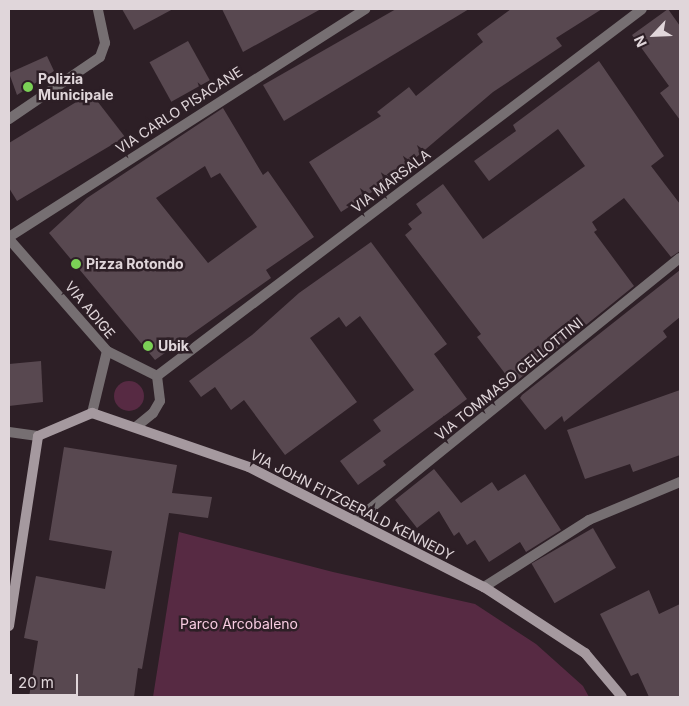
<!DOCTYPE html>
<html>
<head>
<meta charset="utf-8">
<style>
	body { margin:0 }
	#map { position:relative; width:689px; height:706px; overflow:hidden; background:#2d1f26; font-family:Inter,sans-serif }
	div>[style] { position:absolute }
	.green>* { inset:0; background:#572a43 }
	.round { border-radius:50% }
	.building>* { inset:0; background:#584850; transform-origin:0 0 }
	.street>* { height:10px; margin:-5px; padding:0 5px; transform-origin:5px; border-radius:5px; background:#766f72 }
	.secondary>* { height:10px; margin:-5px; padding:0 5px; transform-origin:5px; border-radius:5px; background:#a5999f }
	.dots>* { width:14px; height:14px; translate:-50% -50%; box-sizing:border-box; border:2px solid #2d1f26; border-radius:50% }
	span { translate:-50% -50%; white-space:nowrap; text-align:center; line-height:1.15; -webkit-text-stroke:5px #2d1f26; paint-order:stroke }
	.poi-label { font-size:14px; color:#e0d6da; font-weight:700 }
	.left { translate:0 -50%; text-align:left }
	.street-label { font-size:14px; color:#e0d6da }
	.park-label { font-size:14px; color:#f7cbe0 }
	.frame { position:absolute; inset:0; border:10px solid #e0d6da; pointer-events:none }
	.north { position:absolute; left:629px; top:10px; width:50px; height:50px; -webkit-text-stroke:4px #2d1f26; paint-order:stroke; rotate:245deg; font-size:14px; font-weight:700; line-height:20px; text-align:center; color:#e0d6da }
	.north::after { content:''; display:block; margin:auto; width:18px; height:22px; background:#e0d6da; clip-path:polygon(50% 0,100% 100%,50% 72%,0 100%) }
	.scale { position:absolute; left:10px; top:674px; width:68px; height:22px; box-sizing:border-box; border:2px solid #e0d6da; border-top:0; padding-left:6px; font-size:15px; line-height:18px; white-space:nowrap; color:#e0d6da; -webkit-text-stroke:4px #2d1f26; paint-order:stroke }
</style>
</head>
<body>
<div id="map">
	<div class="green">
		<i class="round" style="left:114px;top:381px;width:30px;height:30px"></i>
		<i style="clip-path:polygon(179px 532px,333px 572px,475px 604px,536px 644px,583px 686px,589px 697px,153px 697px)"></i>
	</div>
	<div class="building">
		<i style="clip-path:polygon(122px 9px,173px 9px,134px 30px)"></i>
		<i style="clip-path:polygon(222px 9px,321px 9px,243px 52px)"></i>
		<i style="clip-path:polygon(396px 9px,469px 9px,284px 121px,263px 85px)"></i>
		<i style="clip-path:polygon(511px 9px,602px 9px,556px 38px,562px 46px,493px 92px,386px 183px,341px 212px,309px 162px,381px 116px,377px 112px,409px 87px,416px 96px,483px 42px,477px 34px)"></i>
		<i style="clip-path:polygon(668px 9px,680px 26px,680px 120px,660px 93px,669px 86px,632px 35px)"></i>
		<i style="left:188px;top:41px;width:45px;height:44px;rotate:61deg"></i>
		<i style="clip-path:polygon(47px 56px,54px 71px,17px 95px,9px 73px)"></i>
		<i style="clip-path:polygon(599px 61px,664px 156px,651px 166px,680px 204px,680px 251px,671px 257px,624px 198px,592px 222px,597px 230px,594px 232px,634px 286px,513px 384px,477px 337px,481px 334px,405px 235px,412px 229px,408px 224px,422px 213px,416px 204px,443px 184px,483px 239px,585px 166px,558px 129px,489px 181px,474px 161px,516px 131px,513px 125px)"></i>
		<i style="clip-path:polygon(91px 93px,125px 137px,17px 201px,9px 188px,9px 143px)"></i>
		<i style="clip-path:polygon(evenodd,223px 108px,263px 175px,268px 171px,314px 237px,266px 270px,271px 278px,155px 360px,49px 233px,87px 198px,223px 108px,205px 166px,211px 178px,220px 173px,257px 227px,208px 263px,156px 198px,205px 166px)"></i>
		<i style="clip-path:polygon(371px 242px,447px 344px,434px 354px,467px 399px,383px 461px,386px 465px,358px 485px,340px 461px,381px 431px,373px 420px,414px 390px,360px 316px,346px 327px,339px 317px,310px 338px,357px 402px,285px 455px,244px 400px,231px 410px,215px 387px,201px 397px,189px 381px,252px 335px,299px 293px)"></i>
		<i style="clip-path:polygon(680px 270px,680px 317px,663px 331px,667px 337px,564px 422px,562px 416px,545px 430px,520px 398px,522px 395px)"></i>
		<i style="clip-path:polygon(41px 361px,43px 402px,9px 406px,9px 364px)"></i>
		<i style="clip-path:polygon(680px 390px,680px 455px,633px 472px,630px 464px,585px 479px,567px 430px)"></i>
		<i style="clip-path:polygon(64px 447px,177px 465px,172px 493px,212px 497px,208px 518px,169px 513px,142px 669px,138px 668px,134px 697px,29px 697px,38px 641px,24px 638px,36px 576px,105px 589px,112px 551px,49px 540px)"></i>
		<i style="clip-path:polygon(434px 469px,461px 503px,492px 482px,498px 491px,525px 474px,561px 530px,526px 552px,520px 542px,489px 562px,475px 540px,467px 545px,459px 532px,454px 536px,439px 511px,417px 528px,395px 500px)"></i>
		<i style="left:593px;top:528px;width:46px;height:71px;rotate:60deg"></i>
		<i style="clip-path:polygon(649px 590px,659px 614px,680px 604px,680px 697px,649px 697px,638px 673px,631px 676px,600px 614px)"></i>
	</div>
	<div class="street">
		<i style="left:9px;top:119px;width:110px;rotate:-34.3deg"></i>
		<i style="left:100px;top:57px;width:15px;rotate:-70deg"></i>
		<i style="left:105px;top:43px;width:35px;rotate:-102deg"></i>
		<i style="left:9px;top:237px;width:423px;rotate:-32.6deg"></i>
		<i style="left:9px;top:239px;width:149px;rotate:48.8deg"></i>
		<i style="left:107px;top:351px;width:64px;rotate:103.6deg"></i>
		<i style="left:107px;top:351px;width:56px;rotate:26.6deg"></i>
		<i style="left:157px;top:376px;width:25px;rotate:83deg"></i>
		<i style="left:160px;top:401px;width:14px;rotate:120deg"></i>
		<i style="left:153px;top:413px;width:22px;rotate:141deg"></i>
		<i style="left:157px;top:376px;width:608px;rotate:-37.11deg"></i>
		<i style="left:9px;top:432px;width:29px;rotate:8deg"></i>
		<i style="left:355px;top:521px;width:418px;rotate:-39deg"></i>
		<i style="left:484px;top:587px;width:125px;rotate:-32.5deg"></i>
		<i style="left:589px;top:520px;width:99px;rotate:-22.7deg"></i>
	</div>
	<div class="secondary">
		<i style="left:9px;top:626px;width:192px;rotate:-81.3deg"></i>
		<i style="left:38px;top:436px;width:59px;rotate:-23.1deg"></i>
		<i style="left:92px;top:413px;width:166px;rotate:19deg"></i>
		<i style="left:249px;top:467px;width:264px;rotate:27.1deg"></i>
		<i style="left:484px;top:587px;width:121px;rotate:33.2deg"></i>
		<i style="left:585px;top:653px;width:57px;rotate:49.9deg"></i>
	</div>
	<div class="dots">
		<i style="left:28px;top:87px;background:#7bd156"></i>
		<i style="left:76px;top:264px;background:#7bd156"></i>
		<i style="left:148px;top:346px;background:#7bd156"></i>
	</div>
	<div class="poi-label">
		<span class="left" style="left:38px;top:87px">Polizia<br>Municipale</span>
		<span class="left" style="left:86px;top:264px">Pizza Rotondo</span>
		<span class="left" style="left:158px;top:346px">Ubik</span>
	</div>
	<div class="street-label">
		<span style="left:179px;top:110px;rotate:-33deg">VIA CARLO PISACANE</span>
		<span style="left:391px;top:181px;rotate:-37deg">VIA MARSALA</span>
		<span style="left:90px;top:310px;rotate:50deg">VIA ADIGE</span>
		<span style="left:509px;top:379px;rotate:-39deg">VIA TOMMASO CELLOTTINI</span>
		<span style="left:352px;top:505px;rotate:27deg">VIA JOHN FITZGERALD KENNEDY</span>
	</div>
	<div class="park-label">
		<span style="left:239px;top:624px">Parco Arcobaleno</span>
	</div>
	<div class="frame"></div>
	<div class="north">N</div>
	<div class="scale">20 m</div>
</div>
</body>
</html>
